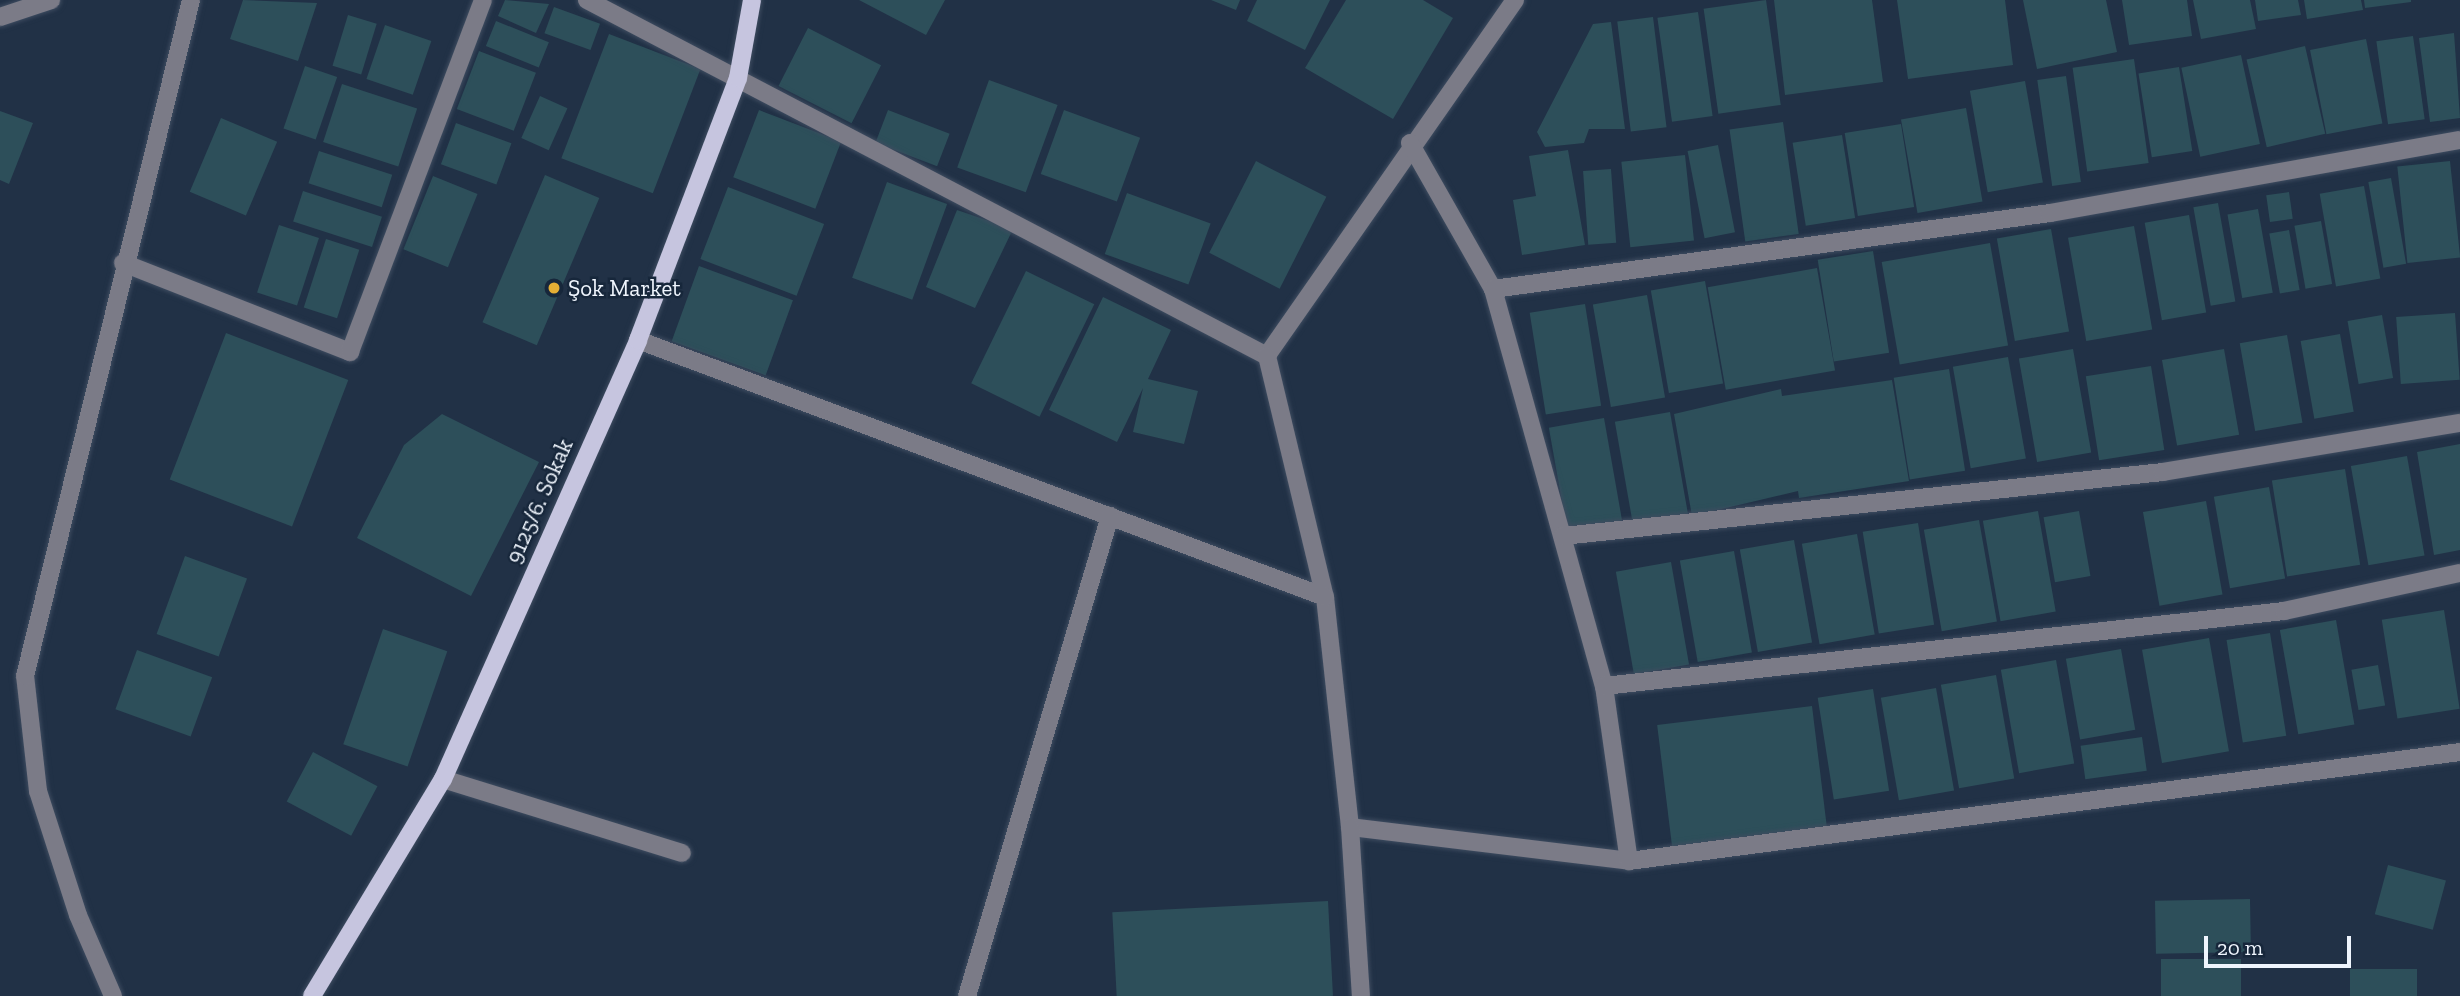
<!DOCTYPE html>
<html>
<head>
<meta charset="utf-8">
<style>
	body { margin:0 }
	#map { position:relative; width:2460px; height:996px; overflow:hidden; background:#213146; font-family:"Zilla Slab",serif }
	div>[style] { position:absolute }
	.building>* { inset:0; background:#2d4f5a; transform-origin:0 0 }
	.roads { filter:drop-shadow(0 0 2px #3e4c60) drop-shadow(0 0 2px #3e4c60) }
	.minor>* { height:18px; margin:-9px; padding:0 9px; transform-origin:9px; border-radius:9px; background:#7b7b87 }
	.major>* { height:18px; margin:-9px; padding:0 9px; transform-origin:9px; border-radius:9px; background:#c6c5df }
	.dots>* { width:19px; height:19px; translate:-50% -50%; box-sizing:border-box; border:4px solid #17273b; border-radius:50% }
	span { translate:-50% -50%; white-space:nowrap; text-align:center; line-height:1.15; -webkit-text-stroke:5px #17273b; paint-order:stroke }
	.poi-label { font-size:23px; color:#eff5fd }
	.left { translate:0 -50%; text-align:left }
	.street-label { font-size:23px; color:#eff5fd }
	.scale { position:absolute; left:2204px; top:936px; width:147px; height:32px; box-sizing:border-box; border:4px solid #eff5fd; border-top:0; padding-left:9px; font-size:21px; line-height:24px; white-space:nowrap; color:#eff5fd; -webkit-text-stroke:5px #17273b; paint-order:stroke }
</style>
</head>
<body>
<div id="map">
	<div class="building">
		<i style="clip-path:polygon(243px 0,317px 3px,298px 61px,230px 39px)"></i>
		<i style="clip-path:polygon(505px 0,549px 4px,536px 33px,498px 16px)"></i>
		<i style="clip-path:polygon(859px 0,945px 0,926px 35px)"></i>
		<i style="clip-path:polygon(1211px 0,1240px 0,1236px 10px)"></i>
		<i style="clip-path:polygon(1257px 0,1330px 0,1305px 50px,1247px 21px)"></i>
		<i style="clip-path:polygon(1346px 0,1423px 0,1453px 18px,1393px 119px,1305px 68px)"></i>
		<i style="left:1766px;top:0;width:106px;height:63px;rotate:82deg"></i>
		<i style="clip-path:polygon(1774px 0,1872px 0,1883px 82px,1785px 95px)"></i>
		<i style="clip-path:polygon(1897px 0,2005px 0,2013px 65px,1908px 79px)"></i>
		<i style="clip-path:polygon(2023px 0,2106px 0,2117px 52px,2037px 69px)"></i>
		<i style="clip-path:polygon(2122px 0,2187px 0,2192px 36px,2129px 45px)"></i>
		<i style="clip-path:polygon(2193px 0,2250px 0,2256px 29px,2201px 39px)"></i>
		<i style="clip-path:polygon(2255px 0,2298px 0,2301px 15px,2258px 21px)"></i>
		<i style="clip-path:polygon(2304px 0,2361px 0,2363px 10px,2307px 19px)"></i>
		<i style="clip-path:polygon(2364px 0,2411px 0,2411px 2px,2365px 8px)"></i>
		<i style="left:554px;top:7px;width:49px;height:28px;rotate:20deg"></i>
		<i style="left:1698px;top:12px;width:105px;height:41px;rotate:82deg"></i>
		<i style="left:348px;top:15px;width:30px;height:53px;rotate:17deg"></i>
		<i style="left:1653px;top:17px;width:111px;height:36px;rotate:83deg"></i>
		<i style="left:496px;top:21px;width:57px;height:27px;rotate:22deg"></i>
		<i style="clip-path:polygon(1611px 22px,1625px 129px,1589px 129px,1584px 143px,1545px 147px,1537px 132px,1593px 24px)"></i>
		<i style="left:385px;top:25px;width:49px;height:57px;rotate:19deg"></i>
		<i style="left:808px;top:28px;width:82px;height:65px;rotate:27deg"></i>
		<i style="clip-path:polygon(2454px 33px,2460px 118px,2430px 122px,2419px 38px)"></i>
		<i style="left:609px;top:34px;width:98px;height:133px;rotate:21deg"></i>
		<i style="left:2413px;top:36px;width:84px;height:37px;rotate:82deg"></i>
		<i style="left:2366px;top:39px;width:86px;height:57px;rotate:79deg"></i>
		<i style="left:2305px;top:46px;width:90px;height:60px;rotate:77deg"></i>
		<i style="left:479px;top:51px;width:61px;height:62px;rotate:21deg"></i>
		<i style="left:2241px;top:55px;width:91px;height:61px;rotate:78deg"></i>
		<i style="left:2134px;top:59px;width:105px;height:62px;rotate:82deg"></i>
		<i style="left:305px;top:66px;width:34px;height:66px;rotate:19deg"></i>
		<i style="left:2179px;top:67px;width:85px;height:41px;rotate:81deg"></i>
		<i style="left:2066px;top:76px;width:107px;height:29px;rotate:82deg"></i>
		<i style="left:989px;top:80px;width:73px;height:93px;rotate:20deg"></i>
		<i style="left:2025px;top:81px;width:103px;height:56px;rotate:80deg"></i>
		<i style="left:342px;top:84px;width:79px;height:61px;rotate:18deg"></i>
		<i style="left:540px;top:96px;width:30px;height:46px;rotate:24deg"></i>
		<i style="left:1966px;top:108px;width:95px;height:66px;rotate:80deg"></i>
		<i style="left:759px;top:110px;width:88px;height:72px;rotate:21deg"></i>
		<i style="left:888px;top:110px;width:66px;height:35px;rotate:21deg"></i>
		<i style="left:1064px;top:110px;width:81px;height:68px;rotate:20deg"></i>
		<i style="clip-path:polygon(0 111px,33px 123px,9px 184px,0 180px)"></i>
		<i style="left:221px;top:118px;width:61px;height:80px;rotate:23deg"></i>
		<i style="left:1783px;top:122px;width:113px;height:54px;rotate:82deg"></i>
		<i style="left:456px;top:123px;width:59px;height:44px;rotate:20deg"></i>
		<i style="left:1901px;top:124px;width:84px;height:57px;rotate:81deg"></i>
		<i style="left:1842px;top:135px;width:84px;height:50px;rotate:81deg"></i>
		<i style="left:1718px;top:145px;width:89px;height:31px;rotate:79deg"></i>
		<i style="clip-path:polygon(1568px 150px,1585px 245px,1522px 255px,1513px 200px,1536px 196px,1529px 156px)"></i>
		<i style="left:319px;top:151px;width:77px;height:34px;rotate:18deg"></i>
		<i style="left:1685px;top:155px;width:86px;height:64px;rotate:84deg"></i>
		<i style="left:1256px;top:161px;width:79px;height:103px;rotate:27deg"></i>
		<i style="left:2450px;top:161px;width:97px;height:53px;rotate:84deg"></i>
		<i style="left:1611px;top:169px;width:74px;height:28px;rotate:86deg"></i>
		<i style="left:545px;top:175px;width:59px;height:160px;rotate:23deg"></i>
		<i style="left:433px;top:176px;width:48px;height:79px;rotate:22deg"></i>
		<i style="left:2391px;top:178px;width:87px;height:23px;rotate:80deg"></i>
		<i style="left:887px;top:182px;width:64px;height:102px;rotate:20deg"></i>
		<i style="left:2364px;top:186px;width:94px;height:45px;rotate:80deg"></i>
		<i style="left:728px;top:187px;width:103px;height:77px;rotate:21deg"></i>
		<i style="left:303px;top:191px;width:83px;height:32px;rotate:18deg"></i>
		<i style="left:2289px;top:192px;width:27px;height:23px;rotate:82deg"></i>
		<i style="left:1127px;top:193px;width:89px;height:65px;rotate:20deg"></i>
		<i style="left:2218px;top:203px;width:100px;height:25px;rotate:80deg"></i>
		<i style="left:2258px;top:209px;width:85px;height:31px;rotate:80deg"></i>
		<i style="clip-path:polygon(957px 210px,1013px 229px,975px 308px,926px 287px)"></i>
		<i style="left:2189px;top:215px;width:99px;height:45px;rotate:80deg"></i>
		<i style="left:2321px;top:221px;width:64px;height:27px;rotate:80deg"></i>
		<i style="left:279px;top:225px;width:42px;height:71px;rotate:18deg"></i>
		<i style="left:2134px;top:226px;width:105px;height:67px;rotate:80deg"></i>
		<i style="left:2051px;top:229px;width:104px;height:55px;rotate:80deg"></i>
		<i style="left:2289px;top:230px;width:61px;height:20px;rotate:80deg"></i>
		<i style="left:326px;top:239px;width:35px;height:72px;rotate:18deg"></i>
		<i style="left:1990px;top:243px;width:104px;height:110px;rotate:80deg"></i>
		<i style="left:1873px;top:251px;width:103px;height:56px;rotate:81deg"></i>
		<i style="left:699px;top:266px;width:100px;height:80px;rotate:20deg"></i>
		<i style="left:1817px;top:268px;width:104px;height:111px;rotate:80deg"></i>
		<i style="left:1026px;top:271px;width:76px;height:125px;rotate:26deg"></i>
		<i style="left:1705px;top:281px;width:104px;height:55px;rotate:80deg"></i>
		<i style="left:1647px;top:295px;width:104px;height:55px;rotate:80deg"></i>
		<i style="clip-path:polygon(1103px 297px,1171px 330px,1148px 379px,1198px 391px,1184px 444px,1133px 432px,1143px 388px,1117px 442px,1049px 410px)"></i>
		<i style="left:1585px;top:304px;width:103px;height:56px;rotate:81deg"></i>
		<i style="left:2455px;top:313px;width:67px;height:59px;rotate:86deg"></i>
		<i style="left:2382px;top:315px;width:64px;height:35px;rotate:80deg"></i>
		<i style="left:226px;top:333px;width:131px;height:157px;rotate:21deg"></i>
		<i style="left:2340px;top:334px;width:79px;height:40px;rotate:80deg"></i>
		<i style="left:2287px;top:335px;width:89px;height:48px;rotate:80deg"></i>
		<i style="left:2073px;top:349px;width:105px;height:55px;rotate:80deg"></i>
		<i style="left:2224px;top:349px;width:87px;height:63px;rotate:80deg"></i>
		<i style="left:2008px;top:357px;width:103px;height:56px;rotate:80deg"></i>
		<i style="left:2151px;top:366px;width:85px;height:66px;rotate:81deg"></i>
		<i style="left:1949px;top:369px;width:103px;height:56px;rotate:81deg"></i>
		<i style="clip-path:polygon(1892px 380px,1909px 481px,1799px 498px,1798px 491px,1692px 516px,1674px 414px,1781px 389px,1782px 396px)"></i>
		<i style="left:1670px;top:412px;width:104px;height:56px;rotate:80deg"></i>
		<i style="clip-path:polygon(442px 414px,539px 462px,471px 596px,357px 538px,404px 445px)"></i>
		<i style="left:1604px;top:418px;width:104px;height:56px;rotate:80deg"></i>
		<i style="clip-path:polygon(2460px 444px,2460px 550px,2434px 555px,2417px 452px)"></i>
		<i style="left:2407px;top:456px;width:101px;height:57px;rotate:80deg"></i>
		<i style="left:2345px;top:469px;width:97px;height:74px;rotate:81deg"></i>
		<i style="left:2269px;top:487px;width:93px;height:56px;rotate:80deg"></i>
		<i style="left:2206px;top:501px;width:95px;height:64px;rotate:80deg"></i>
		<i style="left:2038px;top:511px;width:102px;height:56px;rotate:80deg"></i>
		<i style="left:2079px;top:511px;width:66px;height:36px;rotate:80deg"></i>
		<i style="left:1979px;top:520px;width:103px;height:56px;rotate:80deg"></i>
		<i style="left:1918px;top:523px;width:103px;height:56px;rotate:81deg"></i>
		<i style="left:1857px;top:534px;width:102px;height:56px;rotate:80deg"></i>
		<i style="left:1794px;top:540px;width:104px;height:55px;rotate:80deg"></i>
		<i style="left:1734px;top:551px;width:103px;height:55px;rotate:80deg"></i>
		<i style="left:185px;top:556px;width:66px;height:83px;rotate:20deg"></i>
		<i style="left:1671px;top:562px;width:104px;height:56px;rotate:80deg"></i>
		<i style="left:2444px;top:610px;width:100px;height:63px;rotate:81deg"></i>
		<i style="left:2336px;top:620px;width:106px;height:57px;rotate:80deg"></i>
		<i style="left:383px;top:629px;width:68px;height:122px;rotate:19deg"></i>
		<i style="left:2270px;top:633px;width:104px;height:44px;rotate:81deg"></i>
		<i style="left:2209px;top:638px;width:115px;height:68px;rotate:80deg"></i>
		<i style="left:2121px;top:649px;width:82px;height:56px;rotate:80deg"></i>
		<i style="left:137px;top:650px;width:80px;height:63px;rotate:20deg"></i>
		<i style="left:2056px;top:660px;width:105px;height:56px;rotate:80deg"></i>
		<i style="left:2378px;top:665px;width:41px;height:27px;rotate:80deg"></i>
		<i style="left:1996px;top:675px;width:105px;height:56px;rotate:80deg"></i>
		<i style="left:1936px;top:688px;width:104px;height:56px;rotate:80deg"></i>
		<i style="left:1873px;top:689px;width:103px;height:56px;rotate:81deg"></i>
		<i style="left:1812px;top:706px;width:124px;height:156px;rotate:83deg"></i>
		<i style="left:2142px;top:737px;width:34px;height:62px;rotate:82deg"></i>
		<i style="left:313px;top:752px;width:73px;height:56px;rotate:28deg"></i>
		<i style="left:2388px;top:865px;width:60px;height:51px;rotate:15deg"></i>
		<i style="left:2250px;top:899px;width:53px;height:95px;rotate:89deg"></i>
		<i style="left:1328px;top:901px;width:95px;height:216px;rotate:87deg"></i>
		<i style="left:2161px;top:959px;width:80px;height:37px"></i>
		<i style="left:2350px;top:969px;width:67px;height:27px"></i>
	</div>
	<div class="roads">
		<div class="minor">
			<i style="left:587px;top:0;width:768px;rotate:27.63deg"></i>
			<i style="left:1515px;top:0;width:434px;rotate:124.9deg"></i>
			<i style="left:1267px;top:356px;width:248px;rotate:76.5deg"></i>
			<i style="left:1325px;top:597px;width:231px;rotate:83.8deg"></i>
			<i style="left:1350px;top:827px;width:281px;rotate:6.9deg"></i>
			<i style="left:1629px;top:861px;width:838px;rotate:-7.47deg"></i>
			<i style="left:0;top:17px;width:54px;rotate:-18.4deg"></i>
			<i style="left:1410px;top:143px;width:168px;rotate:60.4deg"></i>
			<i style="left:1493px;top:289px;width:412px;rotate:74.4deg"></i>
			<i style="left:1604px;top:686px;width:177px;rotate:81.9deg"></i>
			<i style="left:123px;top:263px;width:244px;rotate:21.4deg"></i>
			<i style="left:350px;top:352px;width:376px;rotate:-69.3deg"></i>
			<i style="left:1493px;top:289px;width:562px;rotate:-7.77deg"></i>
			<i style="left:2050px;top:213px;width:416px;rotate:-10.1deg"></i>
			<i style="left:638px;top:340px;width:733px;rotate:20.51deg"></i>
			<i style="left:1563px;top:536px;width:603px;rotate:-6.09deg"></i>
			<i style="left:2163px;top:472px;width:301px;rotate:-9.4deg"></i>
			<i style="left:1604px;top:686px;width:684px;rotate:-6.29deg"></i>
			<i style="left:2284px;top:611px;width:180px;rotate:-12.2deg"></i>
			<i style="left:443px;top:779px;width:250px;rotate:17.2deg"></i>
			<i style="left:1350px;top:827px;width:169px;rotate:86.3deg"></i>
			<i style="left:113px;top:996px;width:88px;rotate:-113.4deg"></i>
			<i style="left:78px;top:915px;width:130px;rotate:-107.9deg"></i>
			<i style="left:38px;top:791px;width:116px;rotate:-96.4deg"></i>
			<i style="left:25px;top:676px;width:696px;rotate:-76.2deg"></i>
			<i style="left:967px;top:996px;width:501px;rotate:-73.41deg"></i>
		</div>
		<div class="major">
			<i style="left:312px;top:996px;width:253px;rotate:-58.9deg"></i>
			<i style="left:443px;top:779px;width:480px;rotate:-66deg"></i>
			<i style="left:638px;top:340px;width:280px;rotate:-69.1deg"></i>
			<i style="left:738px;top:78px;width:79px;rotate:-79.8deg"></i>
		</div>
	</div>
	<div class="dots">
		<i style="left:554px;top:288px;background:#e4ae35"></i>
	</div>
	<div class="poi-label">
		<span class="left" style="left:568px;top:288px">Şok Market</span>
	</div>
	<div class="street-label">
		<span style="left:539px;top:501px;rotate:-66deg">9125/6. Sokak</span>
	</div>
	<div class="scale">20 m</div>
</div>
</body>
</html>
